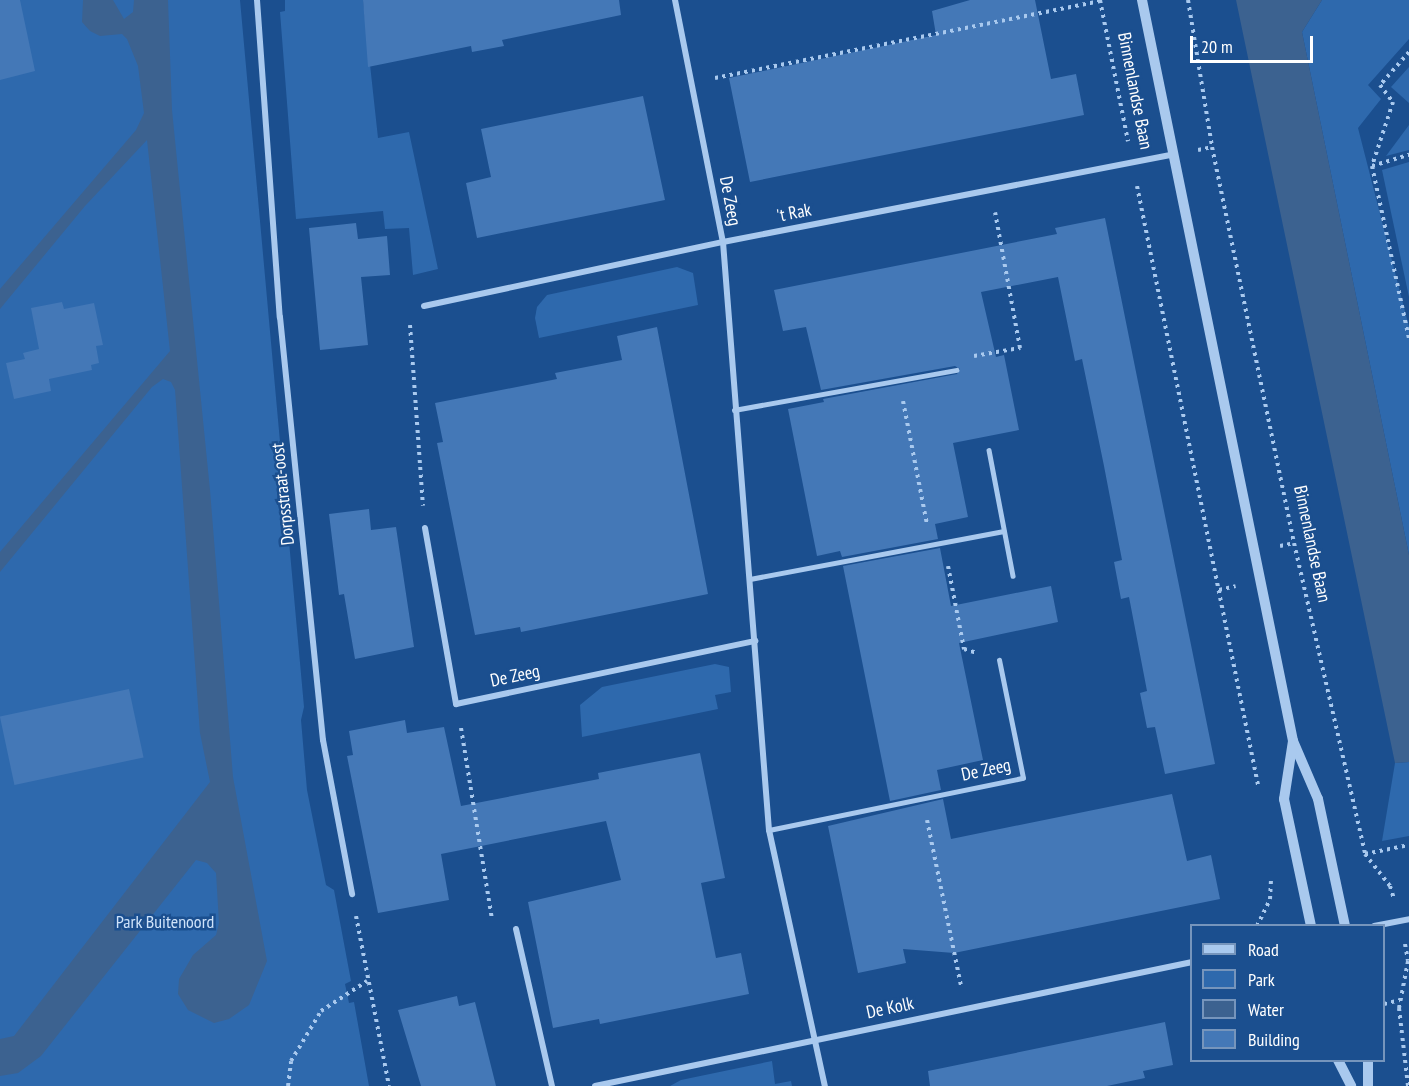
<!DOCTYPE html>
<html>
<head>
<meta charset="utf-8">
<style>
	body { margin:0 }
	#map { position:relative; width:1409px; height:1086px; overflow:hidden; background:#1b4f8f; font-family:"PT Sans Narrow",sans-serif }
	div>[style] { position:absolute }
	.green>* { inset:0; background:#2e69ad }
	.water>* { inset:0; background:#3c6290 }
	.building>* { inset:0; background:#4478b7; transform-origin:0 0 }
	.path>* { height:4px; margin-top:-2px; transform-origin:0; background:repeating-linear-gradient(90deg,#a9c9ee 0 3px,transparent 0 7.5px) }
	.service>* { height:4.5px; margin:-2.25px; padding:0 2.25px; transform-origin:2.25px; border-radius:2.25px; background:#a9c9ee }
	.minor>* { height:6px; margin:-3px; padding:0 3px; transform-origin:3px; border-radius:3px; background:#a9c9ee }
	.tertiary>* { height:10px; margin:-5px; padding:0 5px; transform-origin:5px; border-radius:5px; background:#a9c9ee }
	span { translate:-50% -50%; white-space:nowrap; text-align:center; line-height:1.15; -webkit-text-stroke:5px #1b4f8f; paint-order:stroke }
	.street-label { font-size:18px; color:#fff }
	.park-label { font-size:18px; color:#cfe3fa }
	.legend { position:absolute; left:1190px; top:924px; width:195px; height:138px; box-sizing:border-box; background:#1b4f8f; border:2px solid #7695bc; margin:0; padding:8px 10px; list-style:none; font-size:18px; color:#fff }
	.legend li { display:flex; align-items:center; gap:12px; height:30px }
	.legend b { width:30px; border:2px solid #7695bc }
	.scale { position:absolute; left:1190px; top:36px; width:123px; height:27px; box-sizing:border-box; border:3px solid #fff; border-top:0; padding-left:8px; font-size:18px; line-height:21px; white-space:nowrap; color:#fff; -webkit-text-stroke:4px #1b4f8f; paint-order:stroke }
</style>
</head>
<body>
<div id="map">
	<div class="green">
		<i style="clip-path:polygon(0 0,240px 0,304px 707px,301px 720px,307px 790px,326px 885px,334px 890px,351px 981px,345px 984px,349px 1003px,354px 1002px,369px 1086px,0 1086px)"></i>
		<i style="clip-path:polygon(285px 0,363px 0,378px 138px,409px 132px,438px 269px,413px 275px,409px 228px,385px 229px,383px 211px,296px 219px,280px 12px,285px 11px)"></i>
		<i style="clip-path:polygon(1322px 0,1409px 0,1409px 39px,1368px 85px,1381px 99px,1358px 128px,1409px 327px,1409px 555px,1302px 32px)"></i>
		<i style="clip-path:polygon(1409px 67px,1409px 103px,1391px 87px)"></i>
		<i style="clip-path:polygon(1409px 125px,1409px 150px,1386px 156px)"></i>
		<i style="clip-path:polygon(1409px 162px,1409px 297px,1382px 170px)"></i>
		<i style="clip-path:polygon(677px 267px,693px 273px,698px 305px,539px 338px,535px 318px,537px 307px,547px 295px)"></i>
		<i style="clip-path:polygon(715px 664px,729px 667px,731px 692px,715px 695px,718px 709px,582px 737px,580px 705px,602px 687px)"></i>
		<i style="clip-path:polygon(1409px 762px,1409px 836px,1382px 841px,1395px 763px)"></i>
		<i style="clip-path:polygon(772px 1061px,775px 1084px,791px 1081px,792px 1086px,670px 1086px,681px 1080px)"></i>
	</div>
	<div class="water">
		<i style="clip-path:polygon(83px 0,113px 0,124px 19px,133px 12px,134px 0,168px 0,172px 110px,210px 490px,233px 777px,267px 961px,249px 1005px,229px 1019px,214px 1023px,188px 1010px,178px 994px,179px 979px,193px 955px,216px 935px,219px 923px,216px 873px,207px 863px,196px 860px,41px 1056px,18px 1073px,0 1076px,0 1039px,14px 1036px,210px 782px,200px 733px,175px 390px,171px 382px,163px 379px,152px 387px,0 572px,0 552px,170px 351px,147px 140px,85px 206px,0 309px,0 289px,136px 130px,144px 113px,138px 66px,127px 39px,122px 34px,100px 36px,90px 31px,82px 22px)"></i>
		<i style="clip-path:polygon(1236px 0,1322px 0,1302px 32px,1409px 555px,1409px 762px,1395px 763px)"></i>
	</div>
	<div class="building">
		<i style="clip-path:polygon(0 0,20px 0,35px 71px,0 80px)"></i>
		<i style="clip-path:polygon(363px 0,619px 0,621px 15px,502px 40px,504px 46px,472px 52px,471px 46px,368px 67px)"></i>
		<i style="clip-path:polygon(970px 0,1035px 0,1051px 79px,1076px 74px,1084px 115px,750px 182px,729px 78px,936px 35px,932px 11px)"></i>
		<i style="clip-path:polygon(643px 96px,665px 200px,477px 238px,466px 183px,491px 177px,481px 129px)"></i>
		<i style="clip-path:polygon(1105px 218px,1215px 764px,1165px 774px,1155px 727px,1147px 728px,1140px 693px,1147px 691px,1129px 597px,1121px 599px,1114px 562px,1122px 560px,1104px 466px,1082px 359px,1075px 361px,1058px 277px,981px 292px,996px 357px,1004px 355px,1019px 430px,953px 443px,968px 517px,935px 524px,938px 539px,842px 557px,840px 551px,817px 556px,788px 409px,824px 402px,823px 399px,957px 374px,960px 369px,955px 366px,821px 390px,806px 327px,783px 331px,774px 290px,1057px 234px,1055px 228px)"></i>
		<i style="clip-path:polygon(356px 223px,358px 239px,387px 236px,390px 275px,361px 277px,368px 345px,320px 350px,309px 228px)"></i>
		<i style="clip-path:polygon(62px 302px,64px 309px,94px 303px,103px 345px,96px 346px,99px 363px,91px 365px,92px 370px,49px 379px,51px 391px,14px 399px,6px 363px,25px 359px,23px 353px,39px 349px,31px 308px)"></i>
		<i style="clip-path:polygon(657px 327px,708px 594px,521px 632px,520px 627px,475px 635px,437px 443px,443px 442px,435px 403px,557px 379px,555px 373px,622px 360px,617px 336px)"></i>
		<i style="clip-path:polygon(369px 509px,371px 530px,396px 527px,414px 647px,355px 659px,344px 594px,339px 595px,329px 514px)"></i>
		<i style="clip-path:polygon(940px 548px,951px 606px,1051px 586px,1058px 622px,959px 643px,983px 760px,937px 770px,941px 790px,890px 801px,843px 566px)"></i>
		<i style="left:129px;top:689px;width:70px;height:132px;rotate:78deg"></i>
		<i style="clip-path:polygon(405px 720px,407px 733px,444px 727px,461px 806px,599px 779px,598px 773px,700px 753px,725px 878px,701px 883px,716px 958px,741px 953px,749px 994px,600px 1024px,599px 1019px,553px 1028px,528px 902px,621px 880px,606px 821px,441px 854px,449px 900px,378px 913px,347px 756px,353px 755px,349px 731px)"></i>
		<i style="clip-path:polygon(1172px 794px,1187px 861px,1211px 855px,1220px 899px,954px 953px,903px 949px,906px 963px,858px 973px,828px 826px,943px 799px,951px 839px)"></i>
		<i style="clip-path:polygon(457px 996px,459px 1006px,475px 1002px,496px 1086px,421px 1086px,398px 1010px)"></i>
		<i style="clip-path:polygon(1165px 1022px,1173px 1065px,1143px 1071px,1145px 1078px,1107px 1086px,930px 1086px,928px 1071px)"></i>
	</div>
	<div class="path">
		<i style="left:1100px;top:0;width:144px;rotate:78.8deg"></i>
		<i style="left:1188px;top:0;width:149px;rotate:80.7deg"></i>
		<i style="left:1212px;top:147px;width:404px;rotate:78.3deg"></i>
		<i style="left:1294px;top:543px;width:319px;rotate:77.1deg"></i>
		<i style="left:1365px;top:854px;width:41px;rotate:52deg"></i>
		<i style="left:1390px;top:886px;width:14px;rotate:73deg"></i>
		<i style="left:1409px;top:52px;width:44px;rotate:131.3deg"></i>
		<i style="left:1380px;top:85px;width:21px;rotate:53deg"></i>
		<i style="left:1393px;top:102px;width:67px;rotate:108.2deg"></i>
		<i style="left:1372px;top:166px;width:176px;rotate:77.9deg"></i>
		<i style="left:715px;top:78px;width:393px;rotate:-11.3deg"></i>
		<i style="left:1198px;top:150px;width:14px;rotate:-12deg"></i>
		<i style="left:1372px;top:166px;width:39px;rotate:-17deg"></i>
		<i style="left:1137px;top:186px;width:611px;rotate:78.58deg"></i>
		<i style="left:410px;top:325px;width:181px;rotate:85.9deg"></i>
		<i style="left:974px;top:356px;width:47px;rotate:-9.9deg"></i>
		<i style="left:1020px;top:348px;width:138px;rotate:-100.4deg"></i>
		<i style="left:903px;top:401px;width:125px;rotate:79deg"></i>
		<i style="left:1280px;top:546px;width:14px;rotate:-12deg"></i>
		<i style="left:948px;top:566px;width:85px;rotate:79.1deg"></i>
		<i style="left:964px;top:649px;width:14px;rotate:17deg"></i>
		<i style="left:1219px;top:590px;width:17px;rotate:-13deg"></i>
		<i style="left:461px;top:728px;width:193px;rotate:80.8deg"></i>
		<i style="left:927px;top:820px;width:169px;rotate:78.4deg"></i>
		<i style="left:1365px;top:854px;width:45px;rotate:-11.6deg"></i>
		<i style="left:356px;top:916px;width:173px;rotate:79deg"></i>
		<i style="left:1257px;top:926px;width:30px;rotate:-64deg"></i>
		<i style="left:1270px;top:899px;width:19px;rotate:-87deg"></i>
		<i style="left:1405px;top:944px;width:17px;rotate:80deg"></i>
		<i style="left:1408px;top:961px;width:48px;rotate:100.8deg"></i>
		<i style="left:1399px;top:1008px;width:79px;rotate:83.4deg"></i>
		<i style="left:1384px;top:1004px;width:16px;rotate:-14deg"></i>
		<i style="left:288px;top:1086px;width:25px;rotate:-83deg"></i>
		<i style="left:291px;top:1061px;width:58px;rotate:-59deg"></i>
		<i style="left:321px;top:1011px;width:55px;rotate:-33.1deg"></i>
	</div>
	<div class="service">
		<i style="left:734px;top:410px;width:226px;rotate:-10.2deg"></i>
		<i style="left:989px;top:450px;width:128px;rotate:79.2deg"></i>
		<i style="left:750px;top:579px;width:258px;rotate:-10.7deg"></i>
		<i style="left:769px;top:830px;width:259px;rotate:-11.6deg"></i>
		<i style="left:1023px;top:778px;width:120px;rotate:-101.5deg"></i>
	</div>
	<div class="minor">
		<i style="left:257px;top:0;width:318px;rotate:85.9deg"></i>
		<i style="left:280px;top:317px;width:425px;rotate:84.2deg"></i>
		<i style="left:323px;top:740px;width:157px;rotate:79.3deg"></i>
		<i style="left:675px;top:0;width:247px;rotate:78.8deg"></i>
		<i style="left:723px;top:242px;width:590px;rotate:85.53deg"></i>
		<i style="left:769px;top:830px;width:262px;rotate:77.7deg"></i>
		<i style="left:424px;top:306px;width:306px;rotate:-12.1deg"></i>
		<i style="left:723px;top:242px;width:457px;rotate:-11deg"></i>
		<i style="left:425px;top:528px;width:179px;rotate:80deg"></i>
		<i style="left:456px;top:704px;width:306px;rotate:-11.9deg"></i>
		<i style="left:1374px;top:926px;width:36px;rotate:-11deg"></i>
		<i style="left:516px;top:929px;width:161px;rotate:77.1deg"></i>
		<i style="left:595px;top:1086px;width:610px;rotate:-11.73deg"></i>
	</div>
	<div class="tertiary">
		<i style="left:1142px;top:0;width:756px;rotate:78.48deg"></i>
		<i style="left:1293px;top:741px;width:63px;rotate:66.7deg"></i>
		<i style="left:1318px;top:799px;width:130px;rotate:78deg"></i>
		<i style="left:1293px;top:741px;width:59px;rotate:98.8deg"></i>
		<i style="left:1284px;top:799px;width:130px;rotate:78deg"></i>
		<i style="left:1338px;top:1060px;width:29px;rotate:63deg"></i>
		<i style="left:1368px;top:1060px;width:26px;rotate:90deg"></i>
	</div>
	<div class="street-label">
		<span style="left:1135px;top:91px;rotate:79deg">Binnenlandse Baan</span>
		<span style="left:730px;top:201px;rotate:79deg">De Zeeg</span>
		<span style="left:794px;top:213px;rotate:-11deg">'t Rak</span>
		<span style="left:283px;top:494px;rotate:-96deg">Dorpsstraat-oost</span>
		<span style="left:1312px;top:544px;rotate:78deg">Binnenlandse Baan</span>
		<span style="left:515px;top:676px;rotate:-12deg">De Zeeg</span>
		<span style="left:986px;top:770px;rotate:-12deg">De Zeeg</span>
		<span style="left:890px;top:1008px;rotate:-12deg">De Kolk</span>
	</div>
	<div class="park-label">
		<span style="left:165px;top:922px">Park Buitenoord</span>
	</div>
	<ul class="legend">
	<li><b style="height:8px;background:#a9c9ee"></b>Road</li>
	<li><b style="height:16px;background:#2e69ad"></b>Park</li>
	<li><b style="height:16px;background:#3c6290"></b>Water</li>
	<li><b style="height:16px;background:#4478b7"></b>Building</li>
	</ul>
	<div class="scale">20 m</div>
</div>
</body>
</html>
